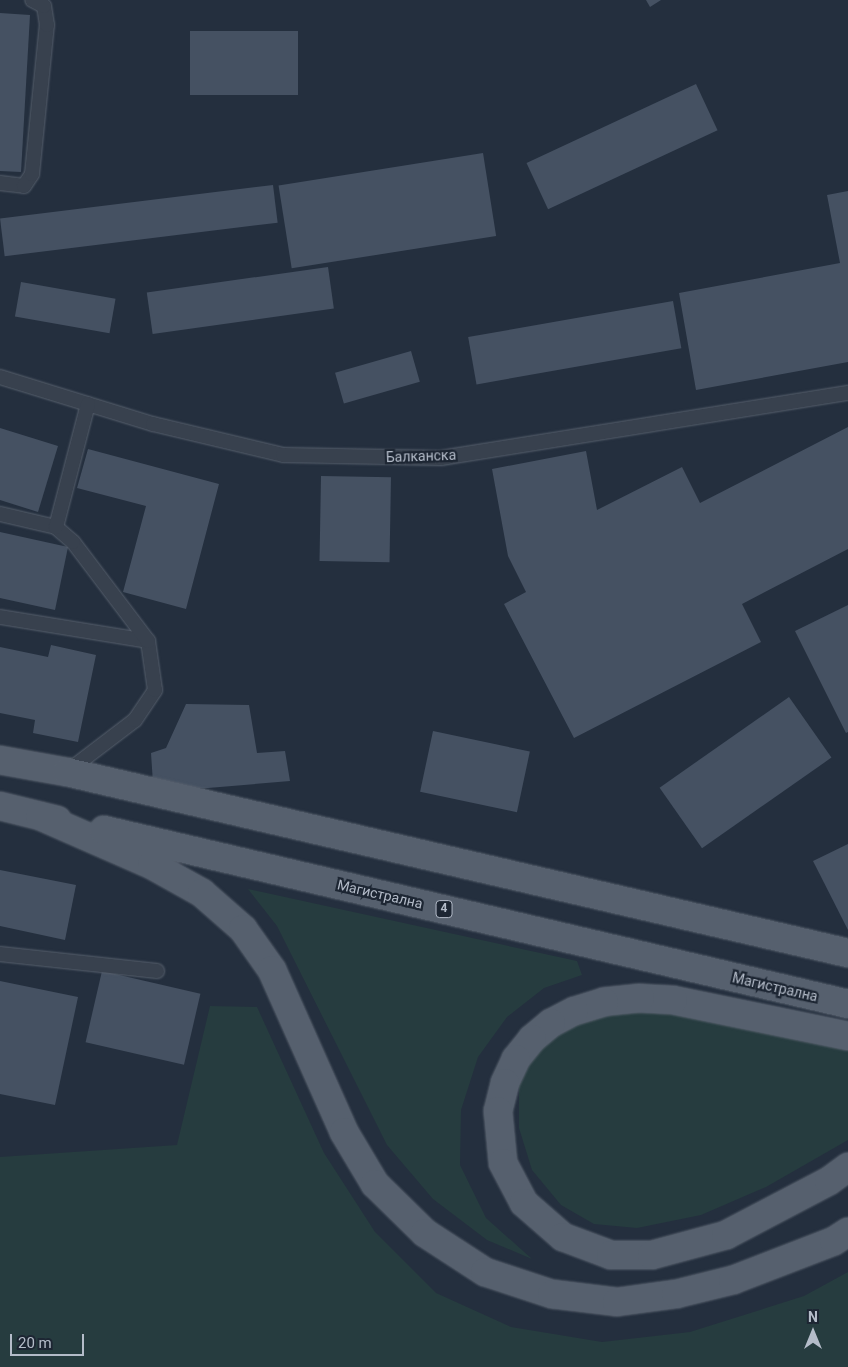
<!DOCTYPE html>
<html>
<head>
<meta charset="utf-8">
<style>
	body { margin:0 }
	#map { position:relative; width:848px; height:1367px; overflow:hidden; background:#242f3e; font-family:Roboto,sans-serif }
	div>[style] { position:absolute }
	.green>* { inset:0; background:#263c3f }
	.building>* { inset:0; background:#455162; transform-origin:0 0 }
	.roads { filter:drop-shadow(0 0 1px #565f6c) drop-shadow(0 0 1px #565f6c) }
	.service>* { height:14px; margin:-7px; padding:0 7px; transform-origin:7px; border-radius:7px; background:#38414e }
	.primary>* { height:28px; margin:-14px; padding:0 14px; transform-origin:14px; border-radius:14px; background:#56606e }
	span { translate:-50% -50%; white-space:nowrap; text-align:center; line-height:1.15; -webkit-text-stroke:4.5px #1d2633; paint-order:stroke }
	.shield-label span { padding:1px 4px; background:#1d2633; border:1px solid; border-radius:4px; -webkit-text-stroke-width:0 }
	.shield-label { font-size:12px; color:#b4bcc9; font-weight:700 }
	.street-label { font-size:14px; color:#b4bcc9 }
	.north { position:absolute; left:788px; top:1307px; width:50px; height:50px; -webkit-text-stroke:4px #1d2633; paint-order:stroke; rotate:0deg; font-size:14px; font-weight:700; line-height:20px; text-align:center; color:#b4bcc9 }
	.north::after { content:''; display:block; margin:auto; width:18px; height:22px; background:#b4bcc9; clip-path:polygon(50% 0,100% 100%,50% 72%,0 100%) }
	.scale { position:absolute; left:10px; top:1334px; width:74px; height:22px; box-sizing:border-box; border:2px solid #b4bcc9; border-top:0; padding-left:6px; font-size:15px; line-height:18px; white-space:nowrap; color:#b4bcc9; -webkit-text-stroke:4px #1d2633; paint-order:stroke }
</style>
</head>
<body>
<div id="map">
	<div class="green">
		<i style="clip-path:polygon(248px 889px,577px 961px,582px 975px,544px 988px,507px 1017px,478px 1057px,461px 1110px,460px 1165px,486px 1218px,532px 1259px,487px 1240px,433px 1199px,387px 1145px,277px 926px)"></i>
		<i style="clip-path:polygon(210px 1006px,257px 1007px,324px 1153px,375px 1232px,436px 1293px,511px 1327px,602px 1342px,690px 1332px,804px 1296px,848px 1272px,848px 1367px,0 1367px,0 1157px,177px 1145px)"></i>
		<i style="clip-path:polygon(618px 1008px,669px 1008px,848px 1049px,848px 1140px,766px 1187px,701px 1215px,637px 1228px,594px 1224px,561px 1205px,532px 1170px,519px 1128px,519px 1086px,539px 1044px,571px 1023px)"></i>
	</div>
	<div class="building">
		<i style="clip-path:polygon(646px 0,661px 0,650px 7px)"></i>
		<i style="clip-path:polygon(0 13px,30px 15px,21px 172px,0 171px)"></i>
		<i style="left:190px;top:31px;width:108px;height:64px"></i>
		<i style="left:696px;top:84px;width:51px;height:187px;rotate:65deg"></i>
		<i style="left:483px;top:153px;width:84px;height:207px;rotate:81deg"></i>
		<i style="left:273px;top:185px;width:38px;height:275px;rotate:83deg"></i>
		<i style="clip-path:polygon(848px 191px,848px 362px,696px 390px,679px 293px,840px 263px,827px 195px)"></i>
		<i style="left:328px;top:267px;width:42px;height:183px;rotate:82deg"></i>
		<i style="left:21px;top:282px;width:96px;height:35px;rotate:10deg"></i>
		<i style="left:673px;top:301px;width:48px;height:208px;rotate:80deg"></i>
		<i style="left:411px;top:351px;width:32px;height:79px;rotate:74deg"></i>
		<i style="clip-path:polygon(848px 427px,848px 549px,742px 604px,761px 642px,574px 738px,504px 604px,526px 592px,508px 556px,492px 469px,586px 451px,597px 510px,682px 467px,700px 503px)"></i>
		<i style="clip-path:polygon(0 428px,58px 446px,38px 512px,0 500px)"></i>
		<i style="clip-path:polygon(88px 449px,219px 484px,186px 609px,123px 592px,146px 506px,77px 488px)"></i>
		<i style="left:321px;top:476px;width:70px;height:85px;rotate:1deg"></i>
		<i style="clip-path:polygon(0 532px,68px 547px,55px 610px,0 598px)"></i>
		<i style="clip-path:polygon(848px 605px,848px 732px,846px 733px,795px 631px)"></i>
		<i style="clip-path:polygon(51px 645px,96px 655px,78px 742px,33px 733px,35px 720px,0 713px,0 647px,48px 657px)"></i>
		<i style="left:789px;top:697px;width:74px;height:158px;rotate:55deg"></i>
		<i style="clip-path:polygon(186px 704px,249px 705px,257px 753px,285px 751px,290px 781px,184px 790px,153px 783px,151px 753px,166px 748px)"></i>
		<i style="left:433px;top:731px;width:99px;height:62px;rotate:12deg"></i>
		<i style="clip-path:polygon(848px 844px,848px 930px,813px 861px)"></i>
		<i style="clip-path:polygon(0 870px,76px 885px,65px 940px,0 926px)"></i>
		<i style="left:102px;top:971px;width:101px;height:73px;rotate:13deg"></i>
		<i style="clip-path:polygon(0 981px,78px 997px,55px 1105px,0 1094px)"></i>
	</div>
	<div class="roads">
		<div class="service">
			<i style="left:0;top:183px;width:24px;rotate:7deg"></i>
			<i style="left:24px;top:186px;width:14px;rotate:-56deg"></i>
			<i style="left:32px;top:174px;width:150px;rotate:-84.3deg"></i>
			<i style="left:47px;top:25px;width:19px;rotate:-99deg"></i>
			<i style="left:44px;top:6px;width:13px;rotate:-153deg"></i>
			<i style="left:0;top:377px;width:160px;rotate:17.1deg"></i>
			<i style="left:153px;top:424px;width:134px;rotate:13.4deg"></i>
			<i style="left:283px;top:455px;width:158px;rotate:1.1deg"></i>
			<i style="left:441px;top:458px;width:412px;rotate:-9.1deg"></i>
			<i style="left:0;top:514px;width:57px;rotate:13.1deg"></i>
			<i style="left:0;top:617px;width:150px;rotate:9.2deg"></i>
			<i style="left:68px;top:771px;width:84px;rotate:-37.3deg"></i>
			<i style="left:135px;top:720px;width:36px;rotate:-56deg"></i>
			<i style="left:155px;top:690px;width:49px;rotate:-98.1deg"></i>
			<i style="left:148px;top:641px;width:124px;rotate:-127.1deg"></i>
			<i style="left:73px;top:542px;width:23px;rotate:-139deg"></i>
			<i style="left:56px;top:527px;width:127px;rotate:-75.4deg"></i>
			<i style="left:0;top:954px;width:158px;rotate:6.2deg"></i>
		</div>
		<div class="primary">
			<i style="left:0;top:760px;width:68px;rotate:10.2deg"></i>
			<i style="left:67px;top:772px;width:802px;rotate:13.05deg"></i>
			<i style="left:0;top:806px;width:59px;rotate:13.8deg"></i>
			<i style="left:40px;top:816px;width:122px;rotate:23.6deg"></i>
			<i style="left:152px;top:865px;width:57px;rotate:29.2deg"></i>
			<i style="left:202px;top:893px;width:55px;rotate:41.3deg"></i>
			<i style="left:243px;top:929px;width:50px;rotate:54.7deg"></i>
			<i style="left:272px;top:970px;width:177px;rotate:66deg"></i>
			<i style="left:344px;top:1132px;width:61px;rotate:59.2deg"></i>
			<i style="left:375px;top:1184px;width:70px;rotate:44.4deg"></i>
			<i style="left:425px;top:1233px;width:72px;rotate:33deg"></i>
			<i style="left:485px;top:1272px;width:71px;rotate:18.2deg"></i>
			<i style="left:552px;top:1294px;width:65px;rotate:7deg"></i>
			<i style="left:617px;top:1302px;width:60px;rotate:-7.7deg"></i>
			<i style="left:676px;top:1294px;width:59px;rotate:-13.8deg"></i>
			<i style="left:733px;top:1280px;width:108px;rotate:-21.1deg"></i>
			<i style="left:834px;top:1241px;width:17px;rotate:-33deg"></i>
			<i style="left:104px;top:830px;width:764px;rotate:13.16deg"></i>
			<i style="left:848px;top:1036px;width:179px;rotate:-168.4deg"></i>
			<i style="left:673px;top:1000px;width:33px;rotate:-177deg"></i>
			<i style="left:640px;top:998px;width:36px;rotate:174deg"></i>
			<i style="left:604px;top:1002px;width:31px;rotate:163deg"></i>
			<i style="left:574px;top:1011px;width:26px;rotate:152deg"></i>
			<i style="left:551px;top:1023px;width:25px;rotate:140deg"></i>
			<i style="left:532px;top:1039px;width:26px;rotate:129deg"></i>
			<i style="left:516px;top:1059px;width:26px;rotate:115deg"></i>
			<i style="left:505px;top:1083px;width:29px;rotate:104deg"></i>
			<i style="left:498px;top:1111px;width:52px;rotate:84.5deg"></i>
			<i style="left:503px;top:1163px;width:45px;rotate:62.3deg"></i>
			<i style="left:524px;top:1203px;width:52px;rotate:41.1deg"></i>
			<i style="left:563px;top:1237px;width:51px;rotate:20.6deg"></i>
			<i style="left:611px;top:1255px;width:41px"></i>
			<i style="left:652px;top:1255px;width:77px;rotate:-15.1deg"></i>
			<i style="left:726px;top:1235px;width:116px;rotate:-27.7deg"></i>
			<i style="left:829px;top:1181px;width:24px;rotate:-36deg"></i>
		</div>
	</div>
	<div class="shield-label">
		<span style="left:444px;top:909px">4</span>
	</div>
	<div class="street-label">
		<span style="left:421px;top:456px;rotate:-2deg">Балканска</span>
		<span style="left:380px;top:894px;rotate:13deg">Магистрална</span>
		<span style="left:775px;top:987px;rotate:13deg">Магистрална</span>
	</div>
	<div class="north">N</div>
	<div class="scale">20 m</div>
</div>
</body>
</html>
